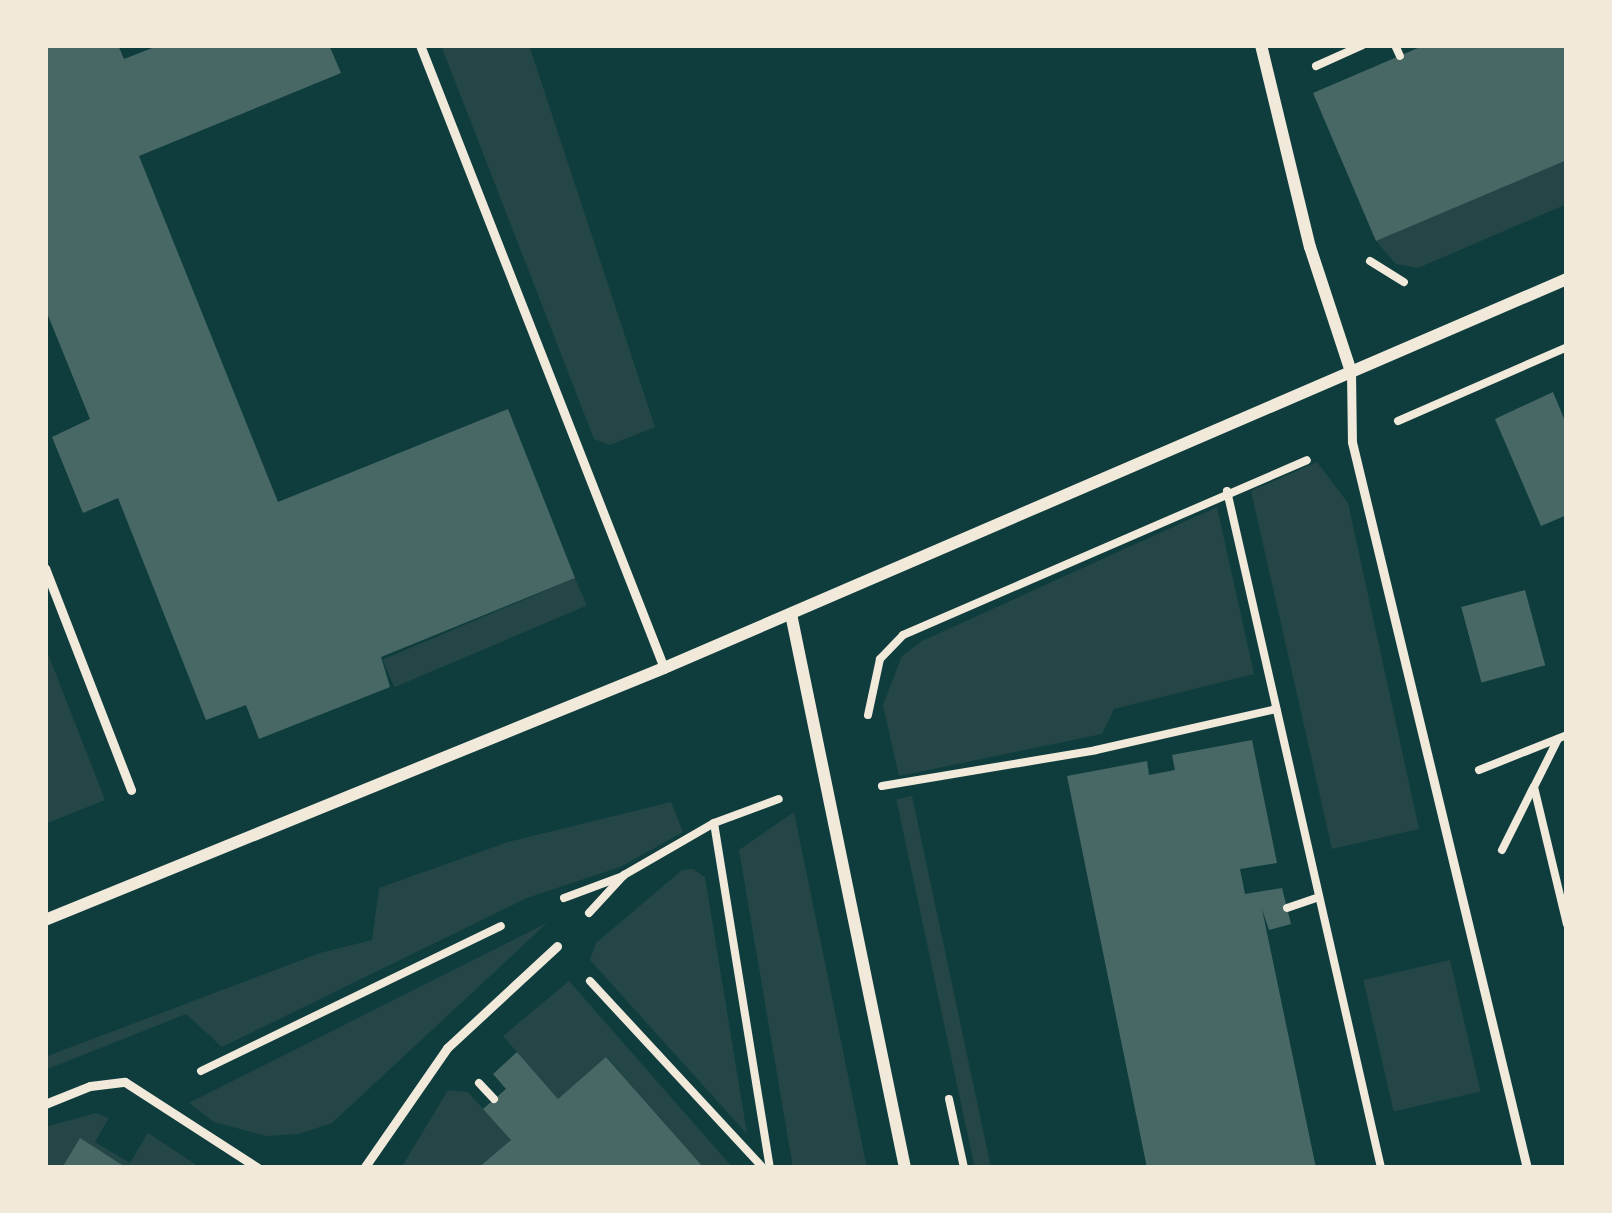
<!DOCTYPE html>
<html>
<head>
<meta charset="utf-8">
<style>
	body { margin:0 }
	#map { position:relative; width:1612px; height:1213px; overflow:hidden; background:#0f3d3e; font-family:Arial,sans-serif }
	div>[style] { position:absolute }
	.green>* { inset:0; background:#244646; transform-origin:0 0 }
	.building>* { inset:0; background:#486865; transform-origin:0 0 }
	.path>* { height:8px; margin:-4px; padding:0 4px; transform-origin:4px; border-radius:4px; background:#f1e9da }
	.service>* { height:9px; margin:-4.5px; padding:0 4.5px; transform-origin:4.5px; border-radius:4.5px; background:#f1e9da }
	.minor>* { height:12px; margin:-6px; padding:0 6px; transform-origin:6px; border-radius:6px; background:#f1e9da }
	span { translate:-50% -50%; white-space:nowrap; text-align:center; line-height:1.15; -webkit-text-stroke:9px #f1e9da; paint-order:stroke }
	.frame { position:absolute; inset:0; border:48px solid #f1e9da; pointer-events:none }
</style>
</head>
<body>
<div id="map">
	<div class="green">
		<i style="clip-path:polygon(441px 45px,529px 45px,655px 427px,610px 445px,594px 439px)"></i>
		<i style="clip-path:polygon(1567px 160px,1567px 204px,1418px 268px,1396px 264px,1376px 241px)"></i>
		<i style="clip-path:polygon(1317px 462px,1348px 503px,1419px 829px,1332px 849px,1251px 491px)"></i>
		<i style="clip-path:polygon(1217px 507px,1254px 674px,1114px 709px,1102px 734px,899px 776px,883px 705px,902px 656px,922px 641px)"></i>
		<i style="left:575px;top:578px;width:30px;height:209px;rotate:67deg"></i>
		<i style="clip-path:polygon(45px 646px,105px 800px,45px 824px)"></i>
		<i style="left:912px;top:796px;width:380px;height:16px;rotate:78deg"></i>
		<i style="clip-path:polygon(671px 802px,683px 832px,620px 867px,527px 898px,222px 1047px,186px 1014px,45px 1070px,45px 1057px,320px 953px,372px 940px,379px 888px,508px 842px)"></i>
		<i style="clip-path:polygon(794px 812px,867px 1168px,793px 1168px,739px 850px)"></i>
		<i style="clip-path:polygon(693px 869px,705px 877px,747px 1134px,590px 960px,596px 943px,682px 870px)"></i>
		<i style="clip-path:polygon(547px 923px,332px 1123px,299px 1134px,266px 1136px,214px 1122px,189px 1103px)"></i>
		<i style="left:1450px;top:960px;width:135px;height:89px;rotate:77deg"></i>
		<i style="clip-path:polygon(569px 981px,733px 1168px,704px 1168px,607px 1057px,558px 1099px,503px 1036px)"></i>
		<i style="clip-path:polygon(448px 1090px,468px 1092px,511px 1140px,478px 1168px,401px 1168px)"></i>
		<i style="clip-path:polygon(96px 1113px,109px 1118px,95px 1142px,130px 1163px,148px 1133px,201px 1168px,127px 1168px,80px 1139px,62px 1168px,45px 1168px,45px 1127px)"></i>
	</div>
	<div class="building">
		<i style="clip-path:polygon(118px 45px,124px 59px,160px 45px,329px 45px,341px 73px,139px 156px,278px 502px,508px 409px,575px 578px,381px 657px,390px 687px,259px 739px,246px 705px,206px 720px,118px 498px,83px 513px,52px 437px,90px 419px,45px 308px,45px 47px)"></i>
		<i style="clip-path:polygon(1425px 45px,1567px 45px,1567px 160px,1376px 241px,1313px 93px)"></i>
		<i style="clip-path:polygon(1553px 392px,1567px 426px,1567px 515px,1541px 526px,1495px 419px)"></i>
		<i style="left:1525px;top:590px;width:78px;height:66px;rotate:75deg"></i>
		<i style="clip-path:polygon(1252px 740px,1277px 863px,1240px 869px,1245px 894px,1282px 888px,1291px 924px,1269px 930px,1262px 909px,1316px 1168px,1147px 1168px,1067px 776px,1147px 761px,1149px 775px,1175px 770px,1172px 755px)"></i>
		<i style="clip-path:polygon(517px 1052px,558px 1099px,606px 1057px,704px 1168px,478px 1168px,511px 1140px,483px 1109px,506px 1089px,493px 1074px)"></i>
		<i style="clip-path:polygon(80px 1138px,127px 1168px,62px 1168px)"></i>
	</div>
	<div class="path">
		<i style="left:1395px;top:45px;width:12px;rotate:66deg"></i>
		<i style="left:1316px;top:66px;width:51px;rotate:-24.1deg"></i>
		<i style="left:1370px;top:261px;width:40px;rotate:32deg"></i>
		<i style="left:1398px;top:421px;width:184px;rotate:-23.6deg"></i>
		<i style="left:1227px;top:491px;width:694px;rotate:77.18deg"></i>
		<i style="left:868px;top:715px;width:57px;rotate:-77.9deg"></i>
		<i style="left:880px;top:659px;width:33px;rotate:-46deg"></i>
		<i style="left:903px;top:635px;width:440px;rotate:-23.4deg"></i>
		<i style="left:1558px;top:739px;width:54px;rotate:116.6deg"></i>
		<i style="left:1534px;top:787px;width:141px;rotate:76.5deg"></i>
		<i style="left:1479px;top:770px;width:95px;rotate:-21.7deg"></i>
		<i style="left:882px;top:786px;width:217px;rotate:-9.5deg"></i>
		<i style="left:1096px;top:750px;width:185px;rotate:-12.8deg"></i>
		<i style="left:714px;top:823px;width:350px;rotate:80.8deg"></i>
		<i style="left:1502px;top:850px;width:69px;rotate:-63.4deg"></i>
		<i style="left:564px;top:898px;width:63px;rotate:-20.4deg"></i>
		<i style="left:1287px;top:908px;width:34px;rotate:-19deg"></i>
		<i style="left:589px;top:913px;width:52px;rotate:-47.4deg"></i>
		<i style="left:624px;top:875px;width:104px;rotate:-30deg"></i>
		<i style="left:714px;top:823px;width:69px;rotate:-20.3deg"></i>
		<i style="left:590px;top:981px;width:255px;rotate:47.2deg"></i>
		<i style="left:201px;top:1071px;width:333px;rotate:-25.8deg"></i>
		<i style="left:479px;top:1083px;width:22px;rotate:47deg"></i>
		<i style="left:949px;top:1099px;width:71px;rotate:77.7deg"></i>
	</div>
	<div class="service">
		<i style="left:420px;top:45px;width:669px;rotate:68.61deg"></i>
		<i style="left:1351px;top:372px;width:70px;rotate:89.2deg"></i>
		<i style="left:1352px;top:442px;width:747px;rotate:76.45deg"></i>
		<i style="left:45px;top:568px;width:238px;rotate:68.8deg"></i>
		<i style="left:45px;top:1104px;width:48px;rotate:-21.8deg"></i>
		<i style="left:90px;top:1086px;width:35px;rotate:-7deg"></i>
		<i style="left:125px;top:1082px;width:158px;rotate:32.9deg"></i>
		<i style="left:364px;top:1168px;width:146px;rotate:-55.3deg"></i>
		<i style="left:447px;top:1048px;width:150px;rotate:-42.8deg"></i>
	</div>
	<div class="minor">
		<i style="left:1261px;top:45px;width:208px;rotate:76.4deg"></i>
		<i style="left:1310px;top:247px;width:132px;rotate:71.8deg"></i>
		<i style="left:791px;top:614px;width:566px;rotate:78.37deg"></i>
		<i style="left:45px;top:920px;width:668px;rotate:-22.15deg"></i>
		<i style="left:664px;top:668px;width:983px;rotate:-23.31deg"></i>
	</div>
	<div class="frame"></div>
</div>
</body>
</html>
